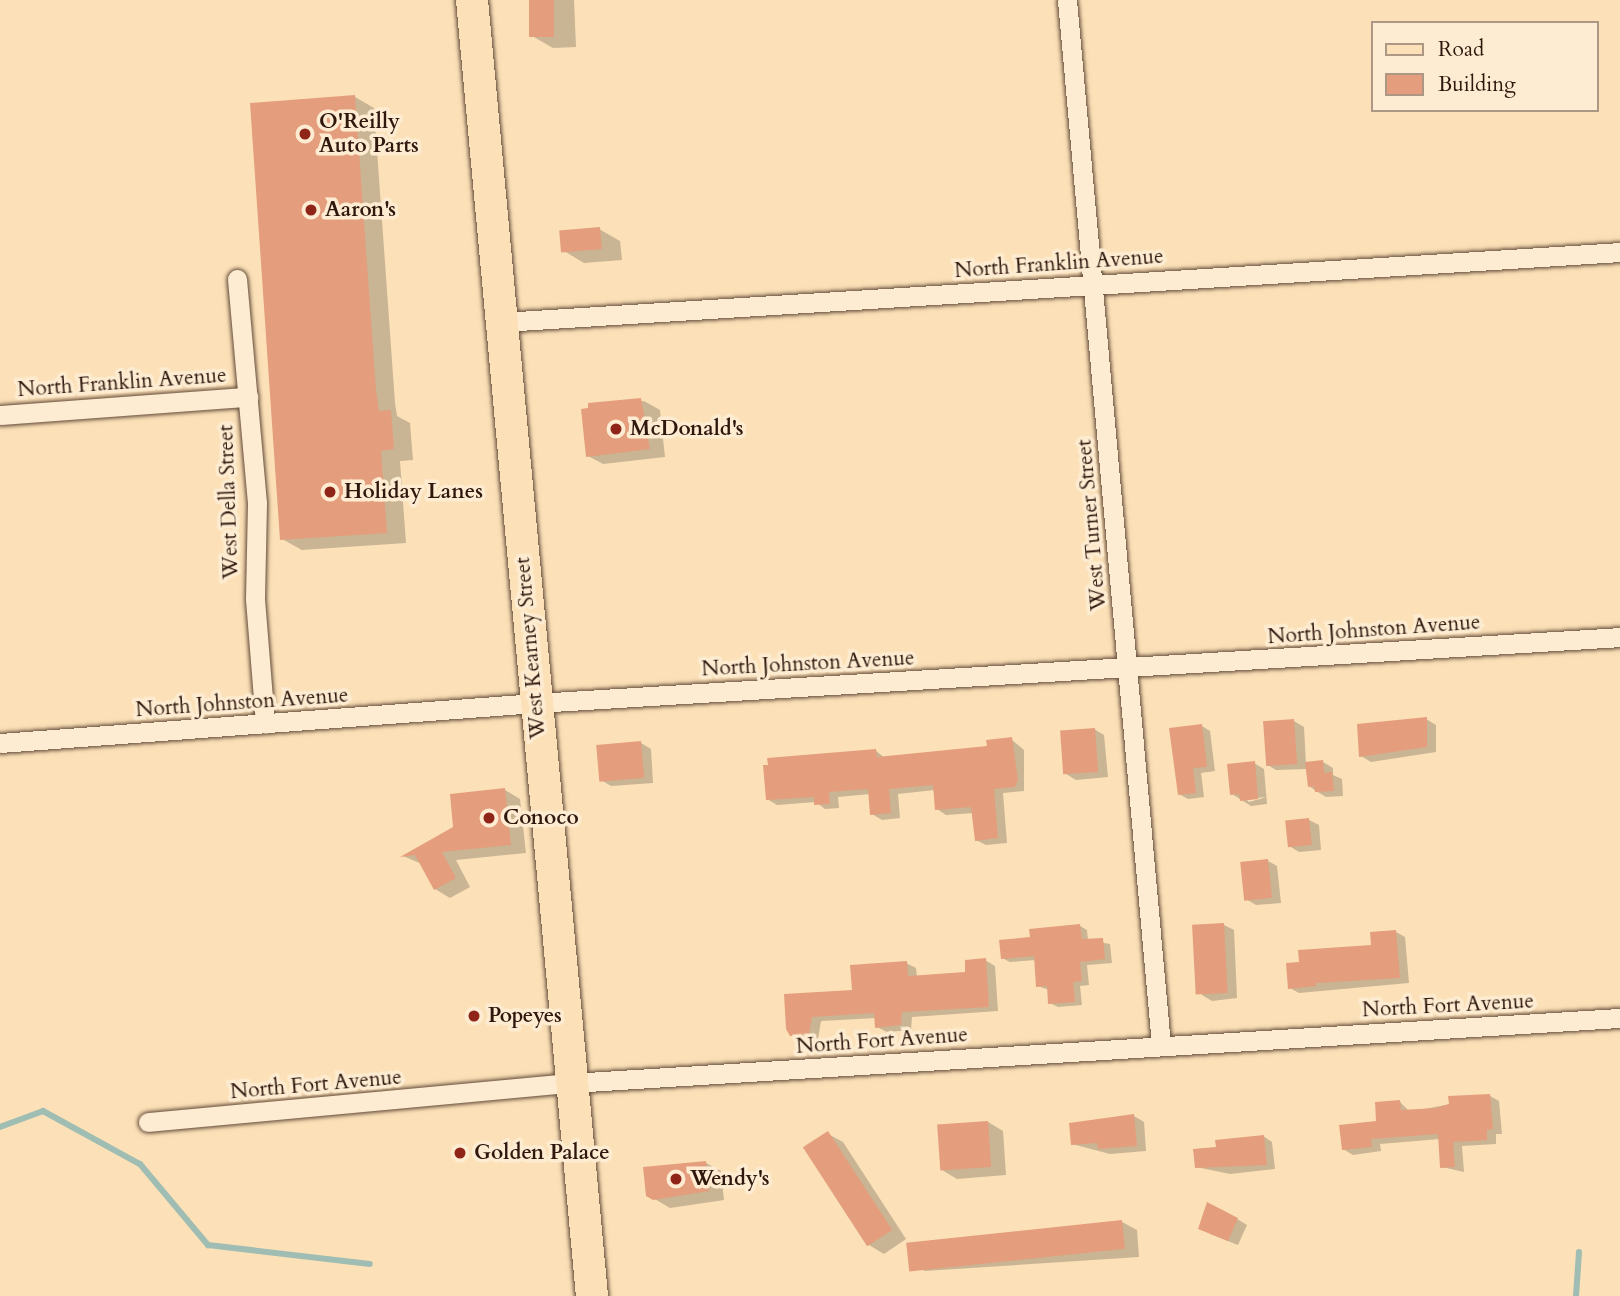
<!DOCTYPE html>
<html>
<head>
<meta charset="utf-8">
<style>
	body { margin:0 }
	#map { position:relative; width:1620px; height:1296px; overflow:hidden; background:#fce1b8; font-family:Cardo,serif }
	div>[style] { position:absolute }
	.shadow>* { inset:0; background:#0003 }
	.stream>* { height:6px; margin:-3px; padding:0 3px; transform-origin:3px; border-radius:3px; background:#9fbdb2 }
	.building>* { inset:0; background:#e49e7d; transform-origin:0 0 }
	.roads { filter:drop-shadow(0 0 2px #624a38) drop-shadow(0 0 2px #624a38) }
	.minor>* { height:19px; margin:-9.5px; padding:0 9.5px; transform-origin:9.5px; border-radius:9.5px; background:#fdecd1 }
	.primary>* { height:32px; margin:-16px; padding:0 16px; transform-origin:16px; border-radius:16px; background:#fce1b8 }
	.dots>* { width:19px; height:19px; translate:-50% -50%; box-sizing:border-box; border:4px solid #fdecd1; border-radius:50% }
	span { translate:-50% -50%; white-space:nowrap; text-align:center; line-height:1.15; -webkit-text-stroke:7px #fdecd1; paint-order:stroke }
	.poi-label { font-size:21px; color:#2f170e; font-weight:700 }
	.left { translate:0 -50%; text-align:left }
	.street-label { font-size:21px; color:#2f170e }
	.legend { position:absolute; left:1371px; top:21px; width:228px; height:91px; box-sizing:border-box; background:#fdecd1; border:2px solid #ab9783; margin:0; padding:9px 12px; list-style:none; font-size:21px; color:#2f170e }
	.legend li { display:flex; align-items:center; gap:14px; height:35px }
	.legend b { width:35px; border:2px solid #ab9783 }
</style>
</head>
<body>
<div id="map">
	<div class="shadow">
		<i style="clip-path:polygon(531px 0,574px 0,576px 47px,553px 48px,532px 36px)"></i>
		<i style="clip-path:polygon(355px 97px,374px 108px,395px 403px,397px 416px,410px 423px,413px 460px,400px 461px,406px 543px,302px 550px,282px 539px)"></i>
		<i style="clip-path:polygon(599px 229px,620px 241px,622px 260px,584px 263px,564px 251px)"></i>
		<i style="clip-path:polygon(644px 401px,660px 410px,665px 457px,603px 464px,588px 456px,590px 405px)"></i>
		<i style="clip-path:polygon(1426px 719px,1436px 725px,1436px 752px,1371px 762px,1361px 756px)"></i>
		<i style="clip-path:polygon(1294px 721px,1304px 727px,1306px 764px,1323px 762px,1333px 768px,1333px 775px,1342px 779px,1343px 796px,1326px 797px,1316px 791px,1309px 786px,1308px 769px,1276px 770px,1266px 764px)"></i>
		<i style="clip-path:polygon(1202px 726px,1210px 731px,1215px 771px,1201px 773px,1204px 797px,1188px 799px,1179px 794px)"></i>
		<i style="clip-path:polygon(1094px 729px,1104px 735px,1108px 777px,1076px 780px,1066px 774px)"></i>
		<i style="clip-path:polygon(1011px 739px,1024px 750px,1024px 791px,1003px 793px,1007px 843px,986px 845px,976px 840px,974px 813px,946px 815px,937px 809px,935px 790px,898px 794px,900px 818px,882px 820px,872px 814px,870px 794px,838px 797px,839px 808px,825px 809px,816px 802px,777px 805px,767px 799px,876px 751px,885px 758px,989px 747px)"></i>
		<i style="clip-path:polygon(641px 743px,651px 749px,653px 783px,611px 786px,601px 780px)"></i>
		<i style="clip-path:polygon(evenodd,1254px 763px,1264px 769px,1267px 804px,1251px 806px,1232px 794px,1254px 763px,1267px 797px,1249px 802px,1246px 799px,1267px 797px)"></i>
		<i style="clip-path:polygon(505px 790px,520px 799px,526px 853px,456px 860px,470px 887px,450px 898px,435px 889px,422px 864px,403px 856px,455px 828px)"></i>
		<i style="clip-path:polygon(1309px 820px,1319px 825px,1321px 850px,1299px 852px,1289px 846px)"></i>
		<i style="clip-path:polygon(1268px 861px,1277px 866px,1281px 903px,1256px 905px,1246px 899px)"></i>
		<i style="clip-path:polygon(1224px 925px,1234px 930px,1237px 998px,1212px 1001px,1202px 995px)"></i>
		<i style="clip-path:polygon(1080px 926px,1087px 930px,1088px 940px,1110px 944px,1112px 963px,1087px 965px,1089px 985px,1080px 986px,1082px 1005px,1058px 1007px,1050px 1003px,1049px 990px,1038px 986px,1036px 960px,1010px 962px,1002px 958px,1032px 939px)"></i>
		<i style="clip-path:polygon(1396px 932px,1405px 937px,1409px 983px,1299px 993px,1290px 988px,1301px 963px,1373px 946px)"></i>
		<i style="clip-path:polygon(985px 960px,995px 966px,998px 1011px,912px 1017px,911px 1030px,887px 1032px,877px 1027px,876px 1018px,821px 1021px,818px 1039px,801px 1041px,792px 1035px,786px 996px,853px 991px,906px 963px,916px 968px,917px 977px,967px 973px)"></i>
		<i style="clip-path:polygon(1490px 1096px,1499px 1101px,1502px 1134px,1496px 1134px,1496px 1144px,1462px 1146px,1464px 1172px,1442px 1167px,1440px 1139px,1380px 1144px,1381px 1151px,1353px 1155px,1343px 1149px,1400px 1102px,1410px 1112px)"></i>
		<i style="clip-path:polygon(1134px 1116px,1144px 1122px,1146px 1151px,1110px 1154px,1072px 1144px)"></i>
		<i style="clip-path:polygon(988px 1122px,1003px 1131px,1006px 1175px,957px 1179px,942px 1170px)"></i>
		<i style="clip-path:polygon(828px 1134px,843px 1142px,906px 1239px,884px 1254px,869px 1245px)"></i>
		<i style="clip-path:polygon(1263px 1136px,1272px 1142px,1275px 1169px,1230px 1174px,1196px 1167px,1218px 1148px)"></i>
		<i style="clip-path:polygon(706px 1163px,721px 1171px,724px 1200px,670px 1208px,648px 1195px)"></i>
		<i style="clip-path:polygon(1237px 1219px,1247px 1225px,1238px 1245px,1210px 1234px)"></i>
		<i style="clip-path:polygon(1122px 1222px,1137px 1230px,1139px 1257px,925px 1271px,909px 1262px)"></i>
	</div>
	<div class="stream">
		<i style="left:0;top:1127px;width:46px;rotate:-20.4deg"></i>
		<i style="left:43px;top:1111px;width:111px;rotate:28.7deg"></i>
		<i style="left:140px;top:1164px;width:106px;rotate:50deg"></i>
		<i style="left:208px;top:1245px;width:163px;rotate:6.7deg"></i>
		<i style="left:1576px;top:1296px;width:44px;rotate:-86.1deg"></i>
	</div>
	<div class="building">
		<i style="left:529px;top:0;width:25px;height:37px"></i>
		<i style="clip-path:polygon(355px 95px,376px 390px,379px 411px,391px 410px,394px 449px,381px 451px,387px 533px,280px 540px,250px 103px)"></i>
		<i style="left:600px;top:227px;width:22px;height:41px;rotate:85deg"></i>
		<i style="clip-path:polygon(641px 398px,650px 449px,586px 457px,581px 409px,588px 408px,588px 403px)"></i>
		<i style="clip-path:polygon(1427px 717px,1427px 747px,1359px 757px,1357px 724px)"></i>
		<i style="left:1294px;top:719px;width:45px;height:31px;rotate:86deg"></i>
		<i style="clip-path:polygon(1202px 724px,1207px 767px,1193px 768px,1196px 793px,1178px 795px,1169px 728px)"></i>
		<i style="left:1095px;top:728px;width:44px;height:35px;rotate:86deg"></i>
		<i style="clip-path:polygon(1012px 737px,1018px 780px,1015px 787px,994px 789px,998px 838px,975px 841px,971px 807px,935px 810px,933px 785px,889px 789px,891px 813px,870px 815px,868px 789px,829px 792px,830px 804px,814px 805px,814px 797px,766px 800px,763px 765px,768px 765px,767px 758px,876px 749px,877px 757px,987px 746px,986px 740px)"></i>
		<i style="left:641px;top:741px;width:37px;height:45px;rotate:85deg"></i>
		<i style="clip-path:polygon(1323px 760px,1324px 773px,1332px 772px,1334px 791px,1315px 792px,1314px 786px,1308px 787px,1305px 762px)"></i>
		<i style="clip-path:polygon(1255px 761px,1258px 799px,1240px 801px,1239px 794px,1230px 795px,1227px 764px)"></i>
		<i style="clip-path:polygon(505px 788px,511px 845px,442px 852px,456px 878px,434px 890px,415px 855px,400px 857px,453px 827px,450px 794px)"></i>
		<i style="left:1309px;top:818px;width:27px;height:24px;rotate:84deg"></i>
		<i style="left:1268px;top:859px;width:39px;height:28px;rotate:84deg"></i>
		<i style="left:1224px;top:923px;width:70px;height:32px;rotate:87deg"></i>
		<i style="clip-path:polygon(1080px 924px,1082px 939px,1103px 938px,1105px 959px,1080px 962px,1082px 981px,1073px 982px,1075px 1002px,1048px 1004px,1047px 986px,1036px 987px,1034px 956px,1001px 959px,999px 940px,1030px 937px,1029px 929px)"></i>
		<i style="clip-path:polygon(1396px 930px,1400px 978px,1316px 983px,1316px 986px,1288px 989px,1286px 963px,1299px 962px,1298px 950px,1371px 945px,1370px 932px)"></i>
		<i style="clip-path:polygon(986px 958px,989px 1007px,902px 1012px,901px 1025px,875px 1028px,874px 1013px,812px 1017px,809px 1035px,790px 1036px,786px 1029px,784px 994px,852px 990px,850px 965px,907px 961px,908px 976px,965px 972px,965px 960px)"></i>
		<i style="clip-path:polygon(1490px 1094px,1493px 1129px,1487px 1130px,1487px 1140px,1453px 1142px,1455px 1167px,1440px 1168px,1438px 1134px,1371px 1139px,1372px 1147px,1342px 1150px,1339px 1125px,1376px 1121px,1375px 1102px,1400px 1100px,1401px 1110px,1436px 1108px,1449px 1104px,1448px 1096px)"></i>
		<i style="clip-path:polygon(1134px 1114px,1137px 1146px,1098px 1149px,1097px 1143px,1071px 1145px,1069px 1123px)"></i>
		<i style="left:988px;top:1121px;width:46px;height:51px;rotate:86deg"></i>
		<i style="left:828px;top:1131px;width:118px;height:30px;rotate:57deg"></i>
		<i style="clip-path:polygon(1264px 1135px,1267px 1165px,1195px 1168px,1193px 1149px,1216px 1147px,1215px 1140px)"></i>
		<i style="clip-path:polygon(706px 1161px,709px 1191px,653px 1200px,646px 1196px,643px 1167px)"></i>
		<i style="clip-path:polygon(1207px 1202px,1238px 1218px,1228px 1241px,1198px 1229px)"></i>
		<i style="left:1122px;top:1220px;width:29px;height:217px;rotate:84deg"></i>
	</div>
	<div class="roads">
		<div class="minor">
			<i style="left:1067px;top:0;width:1049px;rotate:84.86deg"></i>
			<i style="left:237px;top:279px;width:225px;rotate:84.9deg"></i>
			<i style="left:257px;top:503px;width:96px;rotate:91.2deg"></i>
			<i style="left:255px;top:599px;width:125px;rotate:85.4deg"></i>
			<i style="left:502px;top:322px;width:1120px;rotate:-3.58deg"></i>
			<i style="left:0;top:415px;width:249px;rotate:-4.2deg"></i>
			<i style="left:0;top:743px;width:537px;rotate:-4.27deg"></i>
			<i style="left:536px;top:703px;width:1086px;rotate:-3.48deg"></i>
			<i style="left:148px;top:1122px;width:425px;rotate:-5.3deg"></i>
			<i style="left:571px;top:1083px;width:1051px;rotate:-3.55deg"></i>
		</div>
		<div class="primary">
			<i style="left:472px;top:0;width:1302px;rotate:84.71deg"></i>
		</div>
	</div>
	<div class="dots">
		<i style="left:305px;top:134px;background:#8f2418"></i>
		<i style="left:311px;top:210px;background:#8f2418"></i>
		<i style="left:616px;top:429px;background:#8f2418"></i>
		<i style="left:330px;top:492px;background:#8f2418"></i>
		<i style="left:489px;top:818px;background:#8f2418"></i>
		<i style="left:474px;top:1016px;background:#8f2418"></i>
		<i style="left:460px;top:1153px;background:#8f2418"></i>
		<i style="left:676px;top:1179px;background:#8f2418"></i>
	</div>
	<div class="poi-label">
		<span class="left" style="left:319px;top:134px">O'Reilly<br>Auto Parts</span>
		<span class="left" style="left:325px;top:210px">Aaron's</span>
		<span class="left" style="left:630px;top:429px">McDonald's</span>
		<span class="left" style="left:344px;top:492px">Holiday Lanes</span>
		<span class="left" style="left:503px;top:818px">Conoco</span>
		<span class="left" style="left:488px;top:1016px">Popeyes</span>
		<span class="left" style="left:474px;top:1153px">Golden Palace</span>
		<span class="left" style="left:690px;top:1179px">Wendy's</span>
	</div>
	<div class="street-label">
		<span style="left:1059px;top:264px;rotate:-4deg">North Franklin Avenue</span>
		<span style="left:122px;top:383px;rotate:-4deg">North Franklin Avenue</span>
		<span style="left:229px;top:502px;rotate:-92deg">West Della Street</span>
		<span style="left:1092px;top:525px;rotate:-95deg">West Turner Street</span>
		<span style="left:1374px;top:630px;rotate:-4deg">North Johnston Avenue</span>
		<span style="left:531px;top:648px;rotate:-95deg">West Kearney Street</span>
		<span style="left:808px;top:664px;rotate:-3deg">North Johnston Avenue</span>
		<span style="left:242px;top:703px;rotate:-4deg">North Johnston Avenue</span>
		<span style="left:1448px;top:1006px;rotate:-3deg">North Fort Avenue</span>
		<span style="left:882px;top:1041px;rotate:-4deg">North Fort Avenue</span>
		<span style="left:316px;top:1085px;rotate:-5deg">North Fort Avenue</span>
	</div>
	<ul class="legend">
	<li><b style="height:9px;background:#fce1b8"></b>Road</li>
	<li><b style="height:19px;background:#e49e7d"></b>Building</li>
	</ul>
</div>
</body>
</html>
